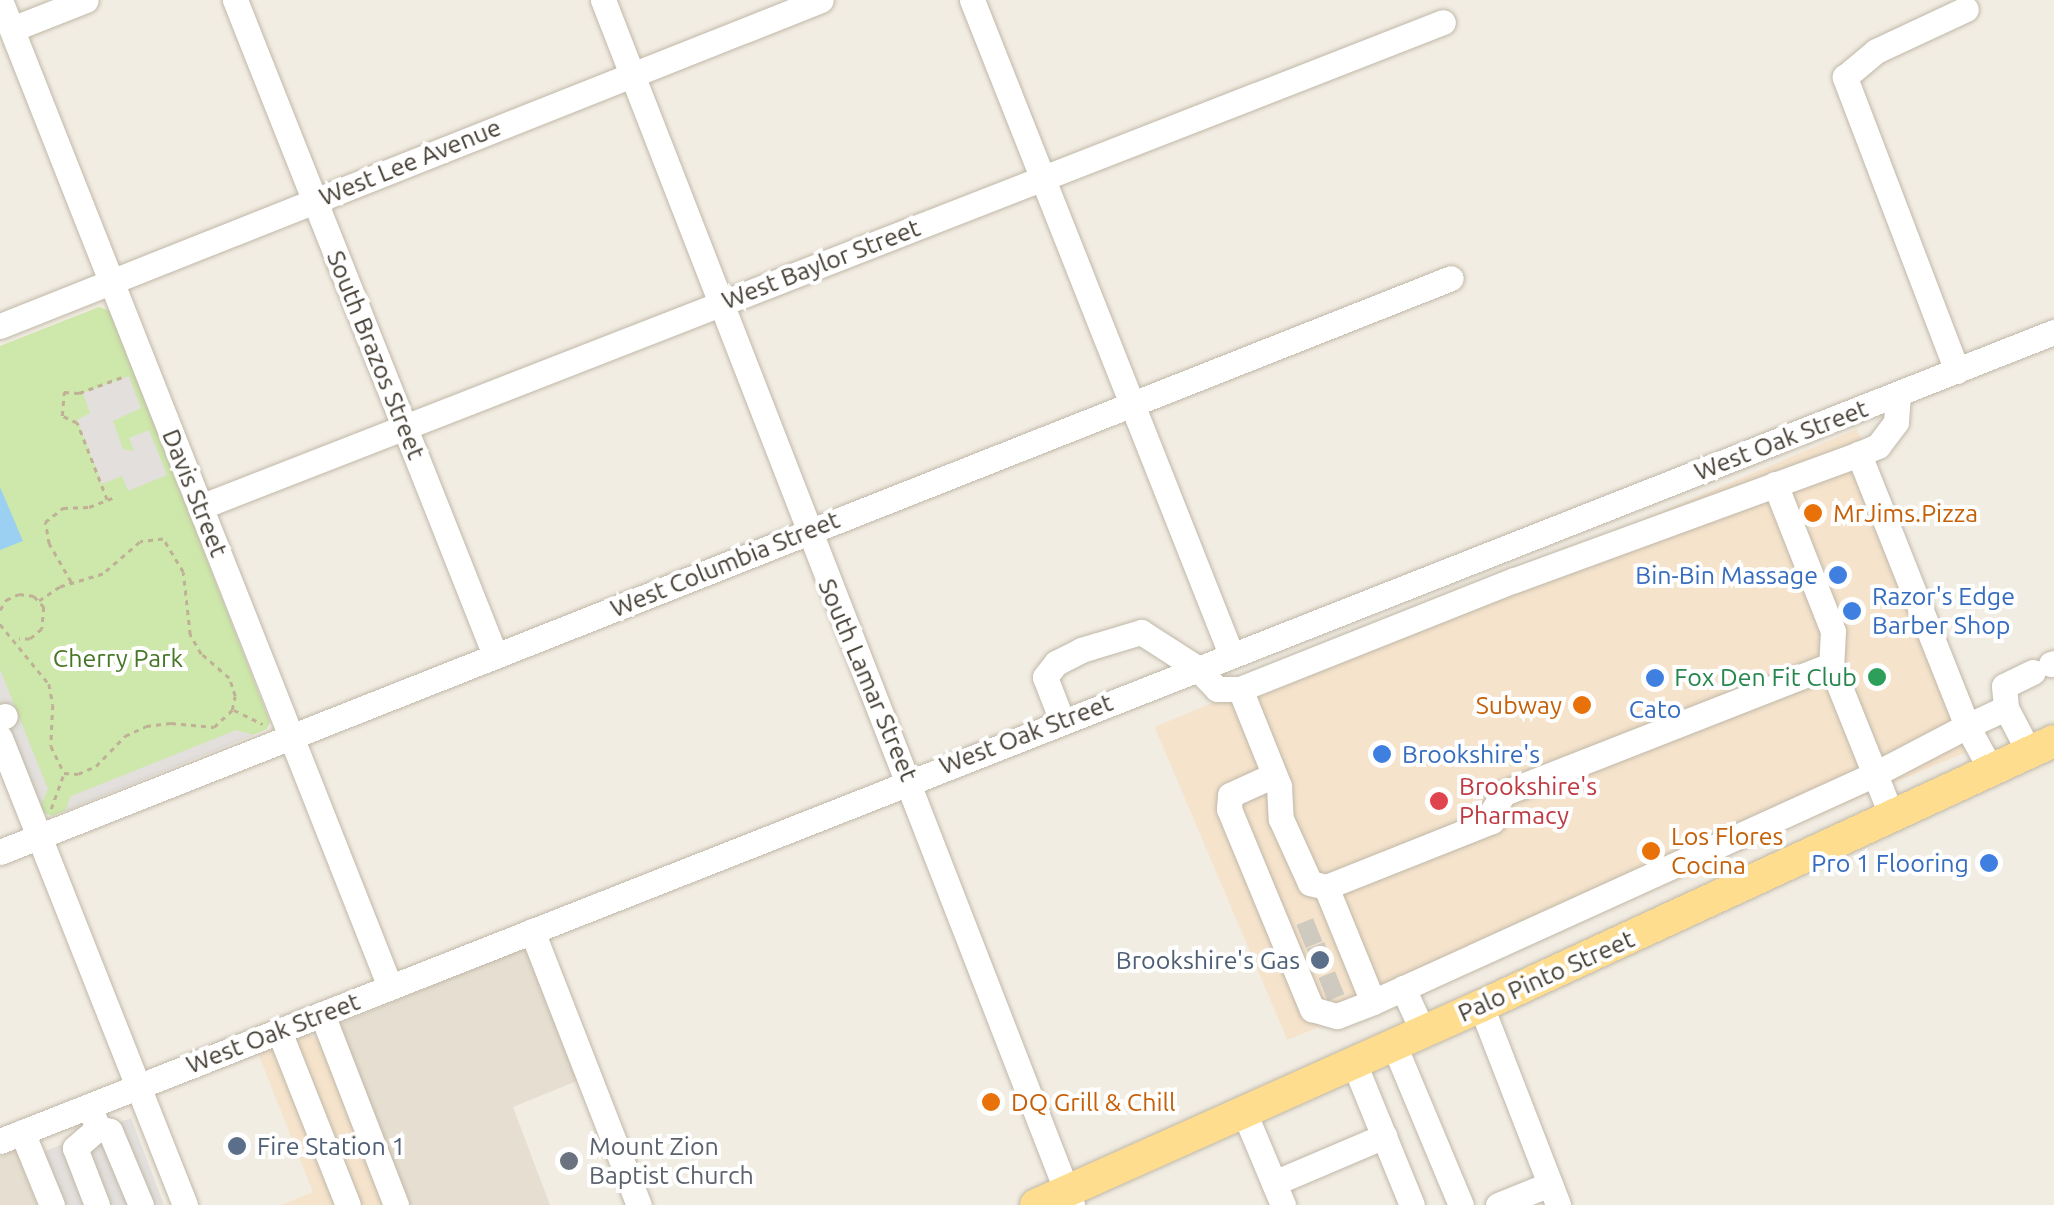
<!DOCTYPE html>
<html>
<head>
<meta charset="utf-8">
<style>
	body { margin:0 }
	#map { position:relative; width:2054px; height:1205px; overflow:hidden; background:#f2ede3; font-family:Ubuntu,sans-serif }
	div>[style] { position:absolute }
	.residential>* { inset:0; background:#e6dfd1 }
	.commercial>* { inset:0; background:#f5e3cc; transform-origin:0 0 }
	.green>* { inset:0; background:#cde8aa }
	.parking>* { inset:0; background:#e2dfdc }
	.water>* { inset:0; background:#9cd0f2 }
	.minor-tunnel>* { height:25px; margin-top:-12.5px; transform-origin:0; background:repeating-linear-gradient(90deg,#cfcac0 0 25px,transparent 0 37px) }
	.path>* { height:2.5px; margin-top:-1.25px; transform-origin:0; background:repeating-linear-gradient(90deg,#c0b096 0 5px,transparent 0 10px) }
	.roads { filter:drop-shadow(0 0 2px #c0b8a8) drop-shadow(0 0 2px #c0b8a8) }
	.minor>* { height:25px; margin:-12.5px; padding:0 12.5px; transform-origin:12.5px; border-radius:12.5px; background:#fff }
	.major>* { height:32px; margin:-16px; padding:0 16px; transform-origin:16px; border-radius:16px; background:#ffdd8f }
	.dots>* { width:28px; height:28px; translate:-50% -50%; box-sizing:border-box; border:5px solid #fff; border-radius:50% }
	span { translate:-50% -50%; white-space:nowrap; text-align:center; line-height:1.15; -webkit-text-stroke:8px #fff; paint-order:stroke }
	.street-label { font-size:25px; color:#443d33 }
	.food-label { font-size:25px; color:#c56008 }
	.left { translate:0 -50%; text-align:left }
	.right { translate:-100% -50%; text-align:right }
	.shop-label { font-size:25px; color:#366cbe }
	.park-label { font-size:25px; color:#467626 }
	.leisure-label { font-size:25px; color:#27864d }
	.health-label { font-size:25px; color:#be3a42 }
	.service-label { font-size:25px; color:#4e5e75 }
	.worship-label { font-size:25px; color:#5b616d }
</style>
</head>
<body>
<div id="map">
	<div class="residential">
		<i style="clip-path:polygon(521px 949px,527px 952px,577px 1081px,513px 1107px,550px 1205px,408px 1205px,340px 1028px,342px 1023px)"></i>
		<i style="clip-path:polygon(16px 1150px,37px 1205px,0 1205px,0 1157px)"></i>
	</div>
	<div class="commercial">
		<i style="left:1857px;top:429px;width:340px;height:763px;rotate:67deg"></i>
		<i style="clip-path:polygon(308px 1034px,320px 1040px,385px 1205px,281px 1205px,313px 1192px,258px 1053px)"></i>
	</div>
	<div class="green">
		<i style="clip-path:polygon(99px 307px,110px 311px,270px 722px,267px 729px,52px 816px,42px 812px,0 704px,0 346px)"></i>
	</div>
	<div class="parking">
		<i style="clip-path:polygon(129px 376px,141px 408px,113px 421px,123px 449px,134px 451px,129px 438px,149px 430px,167px 475px,128px 491px,122px 476px,102px 484px,77px 420px,90px 413px,83px 393px)"></i>
		<i style="clip-path:polygon(0 669px,48px 789px,40px 807px,0 704px)"></i>
		<i style="clip-path:polygon(236px 730px,254px 735px,65px 811px,71px 796px)"></i>
		<i style="clip-path:polygon(131px 1118px,164px 1205px,42px 1205px,24px 1159px)"></i>
	</div>
	<div class="water">
		<i style="clip-path:polygon(0 487px,23px 541px,0 550px)"></i>
	</div>
	<div class="minor-tunnel">
		<i style="left:1301px;top:936px;width:18px;rotate:-22deg"></i>
		<i style="left:1311px;top:960px;width:19px;rotate:-21deg"></i>
		<i style="left:1323px;top:989px;width:18px;rotate:-22deg"></i>
	</div>
	<div class="path">
		<i style="left:107px;top:500px;width:83px;rotate:-111.3deg"></i>
		<i style="left:77px;top:423px;width:17px;rotate:-155deg"></i>
		<i style="left:62px;top:416px;width:24px;rotate:-85deg"></i>
		<i style="left:64px;top:392px;width:15px;rotate:4deg"></i>
		<i style="left:79px;top:393px;width:49px;rotate:-20.3deg"></i>
		<i style="left:71px;top:582px;width:44px;rotate:-120.1deg"></i>
		<i style="left:49px;top:544px;width:22px;rotate:-100deg"></i>
		<i style="left:45px;top:522px;width:23px;rotate:-38deg"></i>
		<i style="left:63px;top:508px;width:26px;rotate:-2deg"></i>
		<i style="left:89px;top:507px;width:26px;rotate:-21deg"></i>
		<i style="left:0;top:610px;width:12px;rotate:-59deg"></i>
		<i style="left:6px;top:600px;width:14px;rotate:-25deg"></i>
		<i style="left:19px;top:594px;width:15px;rotate:8deg"></i>
		<i style="left:34px;top:596px;width:15px;rotate:48deg"></i>
		<i style="left:44px;top:607px;width:22px;rotate:95deg"></i>
		<i style="left:42px;top:629px;width:16px;rotate:140deg"></i>
		<i style="left:30px;top:639px;width:11px;rotate:180deg"></i>
		<i style="left:0;top:624px;width:77px;rotate:50.8deg"></i>
		<i style="left:49px;top:684px;width:21px;rotate:79deg"></i>
		<i style="left:53px;top:705px;width:41px;rotate:92.8deg"></i>
		<i style="left:51px;top:746px;width:30px;rotate:64deg"></i>
		<i style="left:64px;top:773px;width:14px;rotate:4deg"></i>
		<i style="left:78px;top:774px;width:20px;rotate:-24deg"></i>
		<i style="left:96px;top:766px;width:42px;rotate:-46deg"></i>
		<i style="left:125px;top:736px;width:23px;rotate:-25deg"></i>
		<i style="left:146px;top:726px;width:25px;rotate:-7deg"></i>
		<i style="left:171px;top:723px;width:43px;rotate:5.3deg"></i>
		<i style="left:214px;top:727px;width:25px;rotate:-43deg"></i>
		<i style="left:232px;top:710px;width:14px;rotate:-78deg"></i>
		<i style="left:235px;top:696px;width:19px;rotate:-108deg"></i>
		<i style="left:229px;top:678px;width:37px;rotate:-139deg"></i>
		<i style="left:201px;top:654px;width:22px;rotate:-120deg"></i>
		<i style="left:190px;top:635px;width:63px;rotate:-96.3deg"></i>
		<i style="left:183px;top:572px;width:39px;rotate:-121deg"></i>
		<i style="left:163px;top:539px;width:23px;rotate:173deg"></i>
		<i style="left:140px;top:542px;width:49px;rotate:139.1deg"></i>
		<i style="left:103px;top:574px;width:45px;rotate:163.2deg"></i>
		<i style="left:60px;top:587px;width:25px;rotate:146deg"></i>
		<i style="left:234px;top:710px;width:32px;rotate:26deg"></i>
		<i style="left:51px;top:809px;width:37px;rotate:-70deg"></i>
	</div>
	<div class="roads">
		<div class="minor">
			<i style="left:0;top:0;width:1061px;rotate:68.44deg"></i>
			<i style="left:235px;top:0;width:705px;rotate:68.35deg"></i>
			<i style="left:603px;top:0;width:1293px;rotate:68.73deg"></i>
			<i style="left:972px;top:0;width:703px;rotate:68.4deg"></i>
			<i style="left:12px;top:29px;width:79px;rotate:-21.4deg"></i>
			<i style="left:0;top:326px;width:883px;rotate:-21.66deg"></i>
			<i style="left:1957px;top:371px;width:315px;rotate:-110.9deg"></i>
			<i style="left:1845px;top:77px;width:40px;rotate:-40deg"></i>
			<i style="left:1876px;top:51px;width:99px;rotate:-25deg"></i>
			<i style="left:1859px;top:454px;width:21px;rotate:-23deg"></i>
			<i style="left:1878px;top:446px;width:30px;rotate:-53deg"></i>
			<i style="left:1896px;top:422px;width:28px;rotate:-86deg"></i>
			<i style="left:1775px;top:484px;width:158px;rotate:68.5deg"></i>
			<i style="left:1833px;top:631px;width:34px;rotate:93deg"></i>
			<i style="left:1831px;top:665px;width:164px;rotate:68.1deg"></i>
			<i style="left:200px;top:507px;width:1334px;rotate:-21.31deg"></i>
			<i style="left:2051px;top:664px;width:3px;rotate:-18deg"></i>
			<i style="left:2006px;top:708px;width:22px;rotate:-95deg"></i>
			<i style="left:2004px;top:686px;width:32px;rotate:-26deg"></i>
			<i style="left:0;top:718px;width:5px;rotate:-22deg"></i>
			<i style="left:1062px;top:721px;width:47px;rotate:-111.1deg"></i>
			<i style="left:1045px;top:677px;width:18px;rotate:-52deg"></i>
			<i style="left:1056px;top:663px;width:28px;rotate:-27deg"></i>
			<i style="left:1081px;top:650px;width:63px;rotate:-16.7deg"></i>
			<i style="left:1141px;top:632px;width:67px;rotate:32.7deg"></i>
			<i style="left:1197px;top:668px;width:29px;rotate:46deg"></i>
			<i style="left:1217px;top:689px;width:23px"></i>
			<i style="left:0;top:738px;width:502px;rotate:68.39deg"></i>
			<i style="left:1991px;top:770px;width:50px;rotate:-118.6deg"></i>
			<i style="left:1967px;top:726px;width:293px;rotate:-111.7deg"></i>
			<i style="left:1859px;top:454px;width:367px;rotate:159.9deg"></i>
			<i style="left:1514px;top:580px;width:295px;rotate:158.3deg"></i>
			<i style="left:1240px;top:689px;width:105px;rotate:68.1deg"></i>
			<i style="left:1279px;top:786px;width:33px;rotate:87deg"></i>
			<i style="left:1281px;top:819px;width:70px;rotate:65.6deg"></i>
			<i style="left:1310px;top:883px;width:16px;rotate:14deg"></i>
			<i style="left:1326px;top:887px;width:124px;rotate:67.8deg"></i>
			<i style="left:1373px;top:1002px;width:551px;rotate:-24.43deg"></i>
			<i style="left:1875px;top:774px;width:104px;rotate:-27.6deg"></i>
			<i style="left:1967px;top:726px;width:43px;rotate:-24.8deg"></i>
			<i style="left:2006px;top:708px;width:50px;rotate:62.4deg"></i>
			<i style="left:1274px;top:775px;width:48px;rotate:155.6deg"></i>
			<i style="left:1230px;top:795px;width:14px;rotate:94deg"></i>
			<i style="left:1229px;top:809px;width:217px;rotate:67.5deg"></i>
			<i style="left:1312px;top:1009px;width:26px;rotate:16deg"></i>
			<i style="left:1337px;top:1016px;width:39px;rotate:-21deg"></i>
			<i style="left:0;top:852px;width:1560px;rotate:-21.58deg"></i>
			<i style="left:1326px;top:887px;width:179px;rotate:-21.7deg"></i>
			<i style="left:1492px;top:821px;width:6px;rotate:-108deg"></i>
			<i style="left:1490px;top:815px;width:26px;rotate:-58deg"></i>
			<i style="left:1504px;top:793px;width:351px;rotate:-21.4deg"></i>
			<i style="left:532px;top:931px;width:294px;rotate:68.7deg"></i>
			<i style="left:1403px;top:988px;width:48px;rotate:65.6deg"></i>
			<i style="left:1481px;top:1006px;width:213px;rotate:68.8deg"></i>
			<i style="left:322px;top:1014px;width:205px;rotate:68.8deg"></i>
			<i style="left:279px;top:1031px;width:187px;rotate:68.4deg"></i>
			<i style="left:1394px;top:1045px;width:173px;rotate:67.3deg"></i>
			<i style="left:1354px;top:1063px;width:153px;rotate:67.8deg"></i>
			<i style="left:89px;top:1106px;width:24px;rotate:68deg"></i>
			<i style="left:98px;top:1128px;width:12px;rotate:14deg"></i>
			<i style="left:110px;top:1131px;width:80px;rotate:67.3deg"></i>
			<i style="left:1244px;top:1112px;width:101px;rotate:67.2deg"></i>
			<i style="left:22px;top:1132px;width:79px;rotate:67.7deg"></i>
			<i style="left:0;top:1141px;width:2208px;rotate:-21.5deg"></i>
			<i style="left:1274px;top:1183px;width:120px;rotate:-23.1deg"></i>
			<i style="left:97px;top:1205px;width:61px;rotate:-111.1deg"></i>
			<i style="left:75px;top:1148px;width:30px;rotate:-41deg"></i>
			<i style="left:1498px;top:1205px;width:56px;rotate:-22deg"></i>
		</div>
		<div class="major">
			<i style="left:1036px;top:1205px;width:487px;rotate:-24.1deg"></i>
			<i style="left:1481px;top:1006px;width:631px;rotate:-24.82deg"></i>
		</div>
	</div>
	<div class="dots">
		<i style="left:1813px;top:513px;background:#e8710a"></i>
		<i style="left:1838px;top:575px;background:#3f7fe0"></i>
		<i style="left:1852px;top:611px;background:#3f7fe0"></i>
		<i style="left:1877px;top:677px;background:#2e9e5b"></i>
		<i style="left:1655px;top:678px;background:#3f7fe0"></i>
		<i style="left:1582px;top:705px;background:#e8710a"></i>
		<i style="left:1382px;top:754px;background:#3f7fe0"></i>
		<i style="left:1439px;top:801px;background:#e0444e"></i>
		<i style="left:1651px;top:851px;background:#e8710a"></i>
		<i style="left:1989px;top:863px;background:#3f7fe0"></i>
		<i style="left:1320px;top:960px;background:#5c6f8a"></i>
		<i style="left:991px;top:1102px;background:#e8710a"></i>
		<i style="left:237px;top:1146px;background:#5c6f8a"></i>
		<i style="left:569px;top:1161px;background:#6b7280"></i>
	</div>
	<div class="street-label">
		<span style="left:410px;top:162px;rotate:-22deg">West Lee Avenue</span>
		<span style="left:821px;top:264px;rotate:-21deg">West Baylor Street</span>
		<span style="left:376px;top:355px;rotate:68deg">South Brazos Street</span>
		<span style="left:1781px;top:440px;rotate:-21deg">West Oak Street</span>
		<span style="left:195px;top:493px;rotate:68deg">Davis Street</span>
		<span style="left:725px;top:564px;rotate:-22deg">West Columbia Street</span>
		<span style="left:868px;top:680px;rotate:67deg">South Lamar Street</span>
		<span style="left:1026px;top:734px;rotate:-21deg">West Oak Street</span>
		<span style="left:1546px;top:976px;rotate:-24deg">Palo Pinto Street</span>
		<span style="left:273px;top:1033px;rotate:-21deg">West Oak Street</span>
	</div>
	<div class="food-label">
		<span class="left" style="left:1833px;top:513px">MrJims.Pizza</span>
		<span class="right" style="left:1562px;top:705px">Subway</span>
		<span class="left" style="left:1671px;top:851px">Los Flores<br>Cocina</span>
		<span class="left" style="left:1011px;top:1102px">DQ Grill &amp; Chill</span>
	</div>
	<div class="shop-label">
		<span class="right" style="left:1818px;top:575px">Bin-Bin Massage</span>
		<span class="left" style="left:1872px;top:611px">Razor's Edge<br>Barber Shop</span>
		<span style="left:1655px;top:709px">Cato</span>
		<span class="left" style="left:1402px;top:754px">Brookshire's</span>
		<span class="right" style="left:1969px;top:863px">Pro 1 Flooring</span>
	</div>
	<div class="park-label">
		<span style="left:118px;top:658px">Cherry Park</span>
	</div>
	<div class="leisure-label">
		<span class="right" style="left:1857px;top:677px">Fox Den Fit Club</span>
	</div>
	<div class="health-label">
		<span class="left" style="left:1459px;top:801px">Brookshire's<br>Pharmacy</span>
	</div>
	<div class="service-label">
		<span class="right" style="left:1300px;top:960px">Brookshire's Gas</span>
		<span class="left" style="left:257px;top:1146px">Fire Station 1</span>
	</div>
	<div class="worship-label">
		<span class="left" style="left:589px;top:1161px">Mount Zion<br>Baptist Church</span>
	</div>
</div>
</body>
</html>
